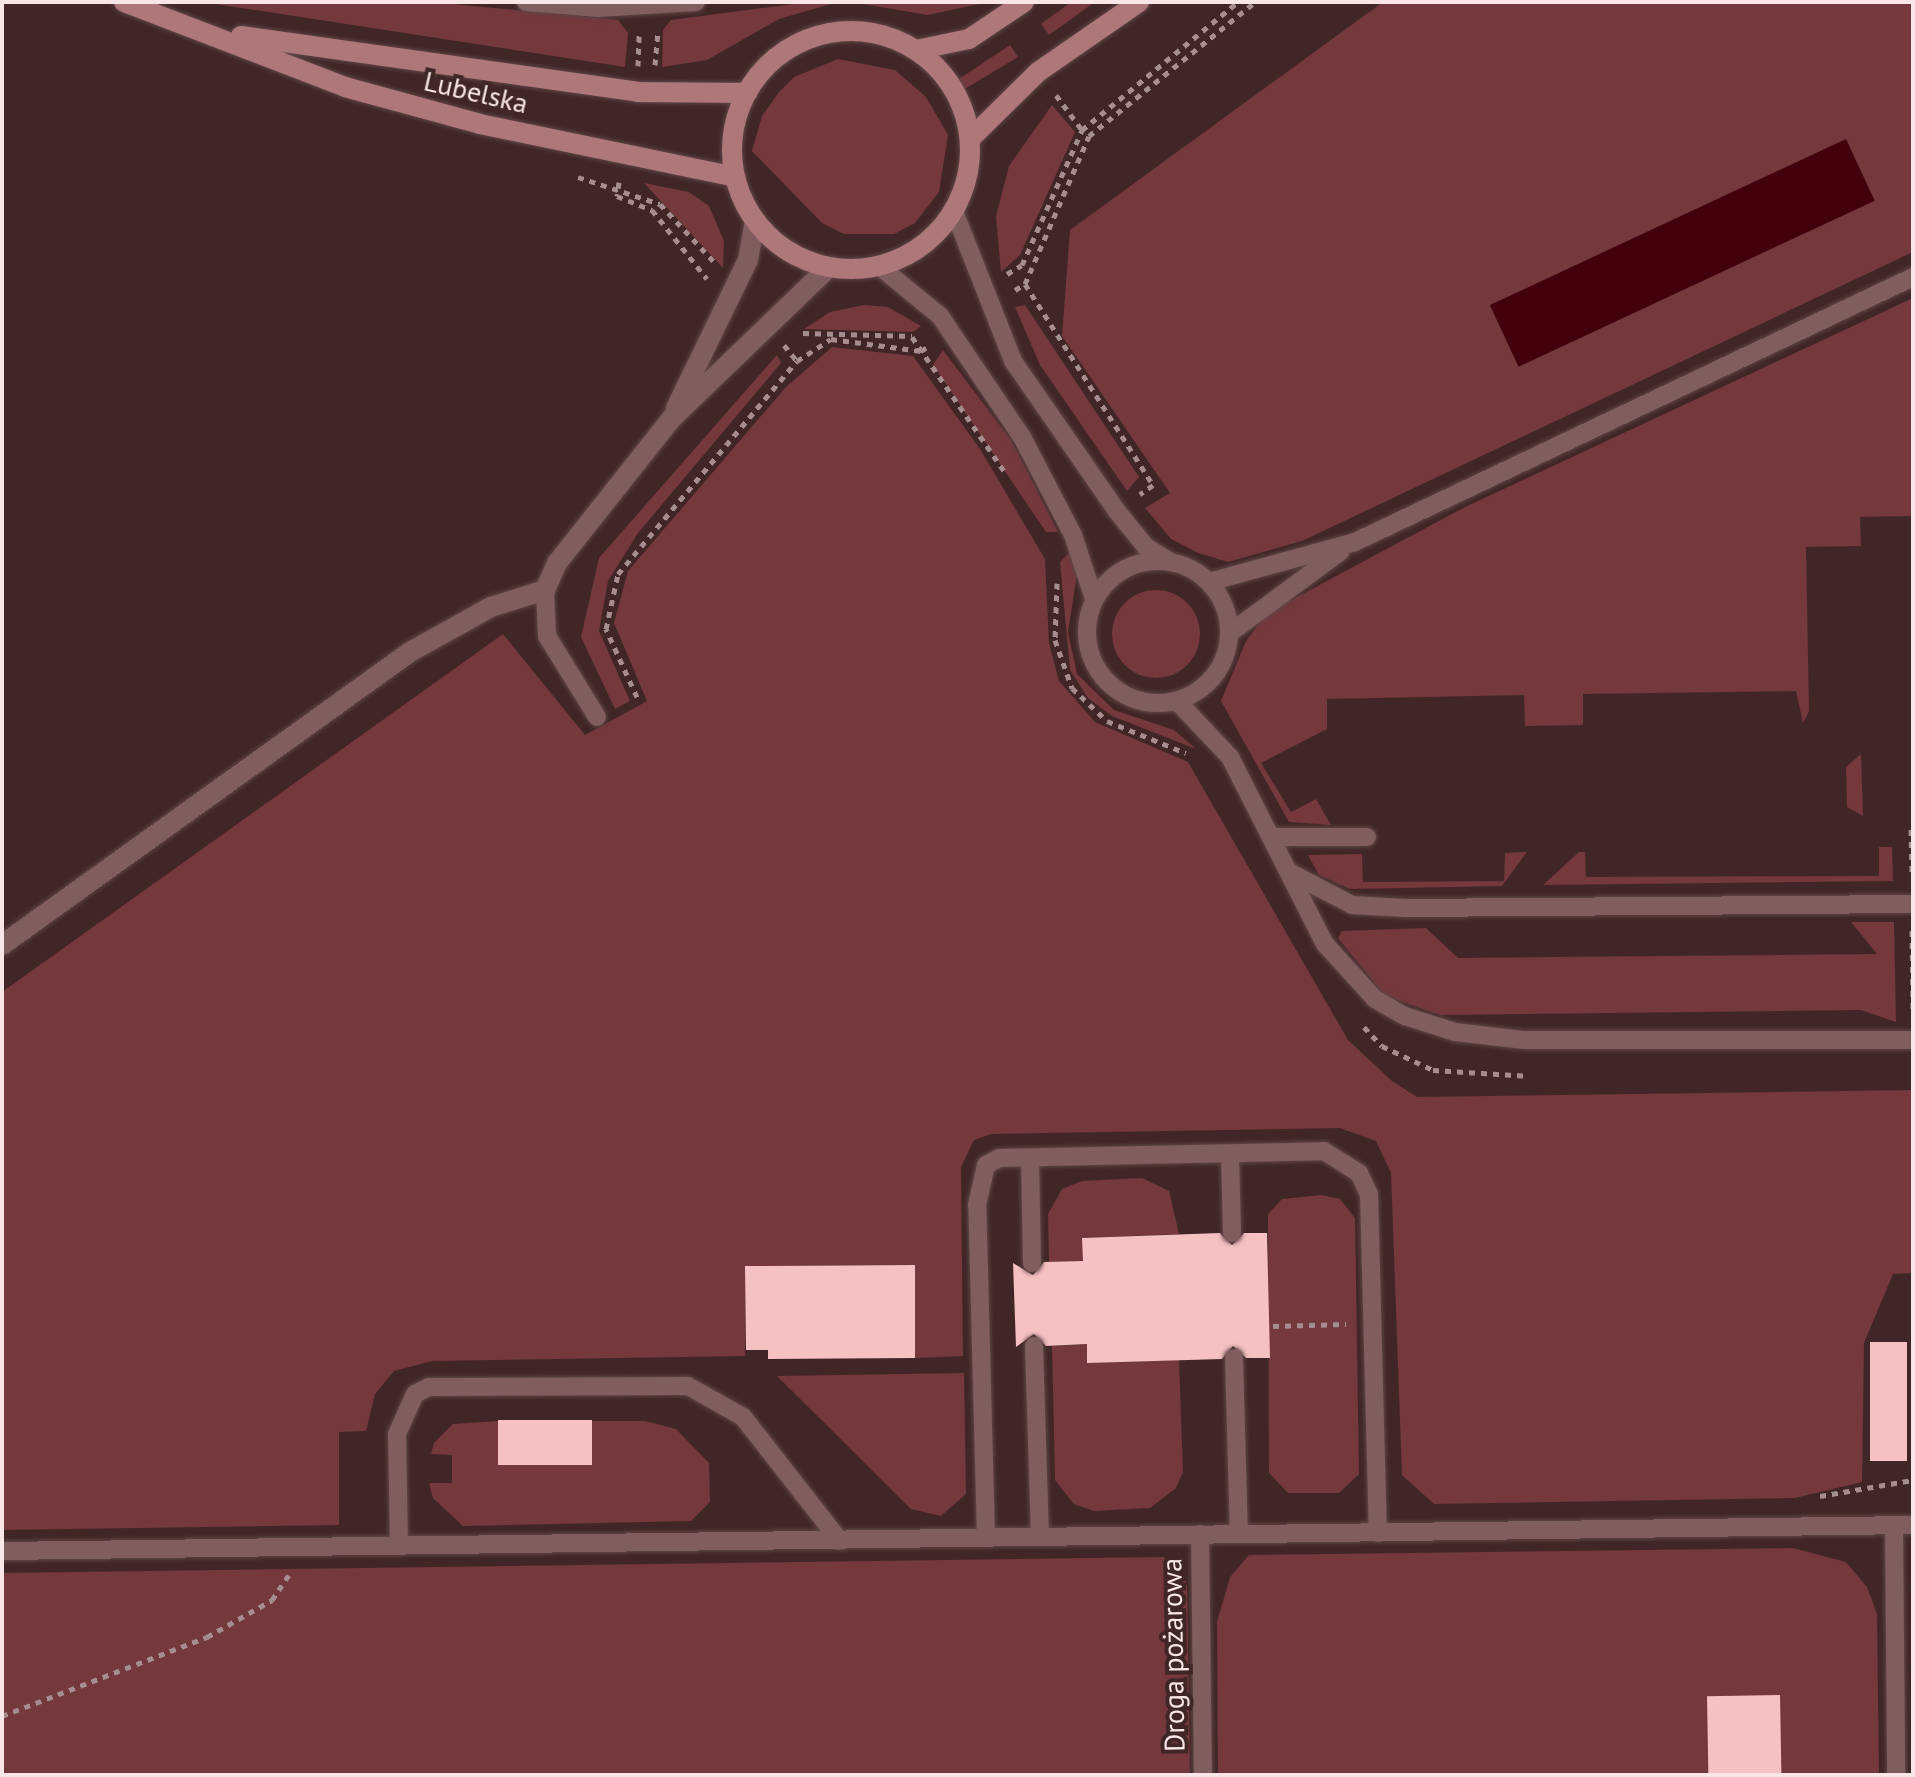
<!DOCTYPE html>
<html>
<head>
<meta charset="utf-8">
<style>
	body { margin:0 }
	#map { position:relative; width:1915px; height:1777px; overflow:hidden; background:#402627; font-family:"PT Sans",sans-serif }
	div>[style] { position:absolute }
	.green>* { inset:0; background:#75383d }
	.round { border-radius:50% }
	.water>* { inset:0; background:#42000d; transform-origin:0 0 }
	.building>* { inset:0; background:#f6c1c3; transform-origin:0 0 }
	.path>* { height:5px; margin-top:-2.5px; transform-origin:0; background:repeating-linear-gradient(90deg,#a48e8f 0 6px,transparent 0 12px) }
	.roads { filter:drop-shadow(0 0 2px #5e4546) drop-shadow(0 0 2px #5e4546) }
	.service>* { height:18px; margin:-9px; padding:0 9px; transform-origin:9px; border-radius:9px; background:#805d5f }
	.service>.ring { margin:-9px; padding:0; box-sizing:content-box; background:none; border:18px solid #805d5f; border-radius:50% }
	.minor>* { height:20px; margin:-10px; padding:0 10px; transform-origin:10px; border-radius:10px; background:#805d5f }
	.secondary>* { height:20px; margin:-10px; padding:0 10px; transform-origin:10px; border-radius:10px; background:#ae777a }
	.secondary>.ring { margin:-10px; padding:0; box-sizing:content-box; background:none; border:20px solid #ae777a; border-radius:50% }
	span { translate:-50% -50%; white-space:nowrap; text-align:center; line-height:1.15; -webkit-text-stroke:8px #402627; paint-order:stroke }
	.street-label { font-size:28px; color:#f9e7e7 }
	.frame { position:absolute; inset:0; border:4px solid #f9e7e7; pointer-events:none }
</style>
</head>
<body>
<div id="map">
	<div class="green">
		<i style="clip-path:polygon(203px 2px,432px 2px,618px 20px,628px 33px,625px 67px)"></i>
		<i style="clip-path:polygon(809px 2px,838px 2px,779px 19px,707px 60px,662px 67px,663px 30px,671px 20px)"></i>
		<i style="clip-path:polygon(851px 2px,978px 2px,979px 4px,928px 15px)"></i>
		<i style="clip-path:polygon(1071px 2px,1095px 2px,1049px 35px,1041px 24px)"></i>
		<i style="clip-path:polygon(1383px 2px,1913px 2px,1913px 252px,1302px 541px,1228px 562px,1198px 553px,1171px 539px,1145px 508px,1170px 493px,1062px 336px,1070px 230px)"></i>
		<i style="clip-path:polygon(1010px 45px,1018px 57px,963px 90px,959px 79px)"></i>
		<i style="clip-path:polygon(838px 59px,895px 70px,926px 97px,948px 135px,939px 192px,915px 223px,894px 234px,844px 234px,822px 223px,752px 151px,762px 116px,779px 92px,794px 77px)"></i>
		<i style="clip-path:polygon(1052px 105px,1075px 132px,1020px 255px,1001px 272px,996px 216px,1009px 166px)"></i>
		<i style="clip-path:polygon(644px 183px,689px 192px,709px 206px,724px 241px,723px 268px)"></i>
		<i style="clip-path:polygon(1913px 298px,1913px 516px,1860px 517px,1861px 546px,1806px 547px,1809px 711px,1803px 723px,1796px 691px,1583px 694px,1583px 725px,1525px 726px,1524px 695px,1327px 699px,1327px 729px,1261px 763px,1291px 812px,1316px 799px,1331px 825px,1289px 822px,1221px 701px,1246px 641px,1267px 613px,1465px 507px)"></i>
		<i style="clip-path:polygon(864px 305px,888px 307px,921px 326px,913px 332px,804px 329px,830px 312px)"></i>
		<i style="clip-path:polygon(1025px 305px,1139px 477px,1127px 491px,1040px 365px,1015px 307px)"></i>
		<i style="clip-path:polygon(832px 347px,913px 356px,980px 449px,1045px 559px,1049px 643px,1059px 681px,1095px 722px,1188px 762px,1348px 1040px,1392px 1081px,1417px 1097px,1913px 1090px,1913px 1273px,1893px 1274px,1864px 1343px,1862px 1482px,1795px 1498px,1434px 1504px,1402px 1475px,1391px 1173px,1376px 1141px,1340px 1128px,991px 1134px,974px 1140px,961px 1167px,963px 1356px,915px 1358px,914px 1265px,746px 1266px,745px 1356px,432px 1361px,394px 1371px,375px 1394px,366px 1431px,339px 1432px,339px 1525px,2px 1530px,2px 992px,503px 634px,585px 735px,647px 701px,614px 623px,628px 571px,786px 387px)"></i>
		<i style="clip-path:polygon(943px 350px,1011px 440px,1058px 532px,1046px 532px,933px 365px)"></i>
		<i style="clip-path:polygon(777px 355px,781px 363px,638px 533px,608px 581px,599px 631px,630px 701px,615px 709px,581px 637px,599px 558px)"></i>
		<i style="clip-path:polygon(1070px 552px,1078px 568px,1068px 632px,1077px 674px,1114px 710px,1174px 730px,1196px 749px,1112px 716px,1088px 698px,1070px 670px,1060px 562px)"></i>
		<i class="round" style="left:1112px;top:590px;width:88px;height:88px"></i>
		<i style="clip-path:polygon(1861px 754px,1863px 816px,1847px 807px,1846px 767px)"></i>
		<i style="clip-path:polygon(1879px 847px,1892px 847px,1893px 881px,1543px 885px,1579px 852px,1585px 852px,1586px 877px,1879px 876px)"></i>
		<i style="clip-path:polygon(1527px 852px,1502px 886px,1350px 889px,1319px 875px,1308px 855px,1362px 854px,1363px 882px,1504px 881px,1505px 853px)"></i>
		<i style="clip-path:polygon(1851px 922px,1894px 922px,1896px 1022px,1861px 1010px,1440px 1015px,1385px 996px,1338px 938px,1342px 931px,1426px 928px,1458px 958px,1877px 954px)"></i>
		<i style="clip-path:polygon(1142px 1178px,1169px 1191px,1179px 1234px,1083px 1238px,1083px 1261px,1049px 1262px,1048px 1214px,1062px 1189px,1082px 1181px)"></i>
		<i style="clip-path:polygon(1321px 1195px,1340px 1199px,1355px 1218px,1359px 1474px,1339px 1493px,1288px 1493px,1269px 1473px,1268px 1214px,1282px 1199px)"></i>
		<i style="clip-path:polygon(1087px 1344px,1087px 1362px,1179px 1360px,1183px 1472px,1176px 1488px,1150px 1508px,1094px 1511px,1074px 1504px,1055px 1480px,1052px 1346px)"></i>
		<i style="clip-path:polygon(964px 1373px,966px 1494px,941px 1516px,911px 1509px,777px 1376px)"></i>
		<i style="clip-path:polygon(498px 1421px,645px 1421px,676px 1429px,709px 1463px,710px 1502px,691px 1521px,463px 1526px,433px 1498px,429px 1483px,452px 1483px,452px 1455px,431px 1454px,434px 1443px,453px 1424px)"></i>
		<i style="clip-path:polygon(1793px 1548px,1846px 1562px,1867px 1587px,1877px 1614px,1879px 1775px,1218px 1775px,1217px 1622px,1230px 1577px,1249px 1555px)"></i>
		<i style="clip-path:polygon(1163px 1557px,1179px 1564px,1187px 1586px,1190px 1775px,2px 1775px,2px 1573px)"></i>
	</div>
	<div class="water">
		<i style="left:1846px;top:139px;width:68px;height:393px;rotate:65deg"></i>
	</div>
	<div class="building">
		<i style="clip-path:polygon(1220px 1233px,1232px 1245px,1244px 1233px,1267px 1233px,1270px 1358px,1246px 1358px,1233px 1346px,1222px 1359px,1087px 1363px,1087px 1344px,1046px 1346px,1034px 1334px,1016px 1347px,1013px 1263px,1033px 1275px,1044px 1262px,1083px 1261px,1082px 1238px)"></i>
		<i style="clip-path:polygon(915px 1265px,915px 1358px,768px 1359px,768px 1350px,746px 1350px,745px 1266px)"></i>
		<i style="left:1907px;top:1342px;width:119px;height:37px;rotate:90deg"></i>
		<i style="left:592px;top:1420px;width:45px;height:94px;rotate:90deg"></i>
		<i style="left:1780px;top:1695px;width:80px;height:73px;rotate:89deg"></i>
	</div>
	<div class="path">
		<i style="left:655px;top:65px;width:34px;rotate:-85deg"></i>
		<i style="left:638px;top:66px;width:34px;rotate:-88deg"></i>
		<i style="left:1056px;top:95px;width:44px;rotate:53.4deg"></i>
		<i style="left:578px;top:177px;width:86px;rotate:18.2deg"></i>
		<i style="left:660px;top:204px;width:83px;rotate:46.9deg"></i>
		<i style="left:619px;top:182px;width:14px;rotate:98deg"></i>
		<i style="left:617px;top:196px;width:38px;rotate:22deg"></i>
		<i style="left:652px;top:210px;width:88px;rotate:51.4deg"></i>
		<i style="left:1007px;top:274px;width:17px;rotate:-31deg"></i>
		<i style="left:1022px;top:265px;width:148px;rotate:-66deg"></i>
		<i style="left:1082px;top:130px;width:202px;rotate:-39.4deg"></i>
		<i style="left:1025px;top:284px;width:238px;rotate:57.5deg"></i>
		<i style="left:1153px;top:485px;width:16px;rotate:145deg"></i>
		<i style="left:1015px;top:290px;width:12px;rotate:-31deg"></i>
		<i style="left:1025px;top:284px;width:161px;rotate:-66.6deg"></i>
		<i style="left:1089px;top:136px;width:213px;rotate:-38.9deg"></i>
		<i style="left:803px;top:333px;width:109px;rotate:1.6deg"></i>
		<i style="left:912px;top:337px;width:166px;rotate:55.5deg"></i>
		<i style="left:784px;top:345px;width:21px;rotate:51deg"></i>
		<i style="left:797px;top:361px;width:40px;rotate:-32.9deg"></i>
		<i style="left:831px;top:339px;width:91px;rotate:7.6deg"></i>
		<i style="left:921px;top:351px;width:9px;rotate:-32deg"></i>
		<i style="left:1057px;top:583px;width:57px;rotate:92deg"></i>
		<i style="left:1055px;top:640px;width:51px;rotate:70.5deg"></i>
		<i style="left:1072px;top:688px;width:48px;rotate:43.3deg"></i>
		<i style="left:1107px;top:721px;width:85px;rotate:22.1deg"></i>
		<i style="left:637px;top:697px;width:75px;rotate:-114.5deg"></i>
		<i style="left:606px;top:629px;width:56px;rotate:-77.7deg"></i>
		<i style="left:618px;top:574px;width:278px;rotate:-50deg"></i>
		<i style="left:1911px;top:829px;width:47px;rotate:88.8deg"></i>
		<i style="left:1912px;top:930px;width:82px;rotate:89.3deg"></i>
		<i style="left:1364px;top:1027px;width:26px;rotate:47deg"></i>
		<i style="left:1382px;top:1046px;width:56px;rotate:25.2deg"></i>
		<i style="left:1433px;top:1070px;width:96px;rotate:3.6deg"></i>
		<i style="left:1273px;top:1326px;width:73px;rotate:-1.6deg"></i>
		<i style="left:1820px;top:1496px;width:94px;rotate:-9.8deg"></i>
		<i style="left:2px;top:1716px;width:220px;rotate:-21.1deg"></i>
		<i style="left:207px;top:1637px;width:75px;rotate:-29.6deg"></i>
		<i style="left:272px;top:1600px;width:30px;rotate:-56deg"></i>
	</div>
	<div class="roads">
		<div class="service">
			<i style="left:526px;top:2px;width:72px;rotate:4.8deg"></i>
			<i style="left:598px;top:8px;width:98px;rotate:-3.5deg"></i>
			<i style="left:954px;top:211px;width:161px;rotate:68.5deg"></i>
			<i style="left:1013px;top:361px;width:181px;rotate:55.3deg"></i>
			<i style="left:1116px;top:510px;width:48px;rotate:51deg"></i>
			<i style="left:1146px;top:547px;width:26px;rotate:31deg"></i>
			<i style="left:879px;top:266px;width:79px;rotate:39.3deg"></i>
			<i style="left:940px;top:316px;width:146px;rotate:55.9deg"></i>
			<i style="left:1022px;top:437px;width:110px;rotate:62.5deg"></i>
			<i style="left:1073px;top:535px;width:67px;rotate:71.8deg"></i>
			<i class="ring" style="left:1087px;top:561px;width:124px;height:124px"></i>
			<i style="left:1209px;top:582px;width:151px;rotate:-15.3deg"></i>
			<i style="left:1355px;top:542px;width:618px;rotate:-25.4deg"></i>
			<i style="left:545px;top:590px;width:46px;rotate:87.5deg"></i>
			<i style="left:547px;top:636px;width:95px;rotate:58.3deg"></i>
			<i style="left:1230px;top:633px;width:137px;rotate:-36.4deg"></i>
			<i style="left:1177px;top:701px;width:77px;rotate:46.6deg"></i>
			<i style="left:1230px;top:757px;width:210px;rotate:63.1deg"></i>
			<i style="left:1325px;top:944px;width:74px;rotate:47.7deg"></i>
			<i style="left:1375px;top:999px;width:34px;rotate:30deg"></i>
			<i style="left:1405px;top:1016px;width:52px;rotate:17.7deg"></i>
			<i style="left:1455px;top:1032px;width:68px;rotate:6.7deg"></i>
			<i style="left:1523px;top:1040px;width:390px"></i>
			<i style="left:1272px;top:837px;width:95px"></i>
			<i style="left:1289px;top:872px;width:71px;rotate:27.6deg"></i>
			<i style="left:1352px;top:905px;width:53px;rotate:3.2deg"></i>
			<i style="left:1405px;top:908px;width:508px;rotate:-0.45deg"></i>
			<i style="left:1230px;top:1155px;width:78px;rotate:88.5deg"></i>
			<i style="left:1030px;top:1158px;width:105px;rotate:88.9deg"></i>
			<i style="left:1034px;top:1346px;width:191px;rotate:88.2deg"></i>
			<i style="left:1234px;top:1358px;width:176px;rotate:88.4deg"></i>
			<i style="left:1894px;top:1526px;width:249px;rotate:89.5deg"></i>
			<i style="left:1200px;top:1534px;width:241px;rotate:89.3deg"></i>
			<i style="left:986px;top:1538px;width:333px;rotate:-91.5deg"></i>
			<i style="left:977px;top:1205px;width:41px;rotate:-77.3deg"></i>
			<i style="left:986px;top:1165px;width:15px;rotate:-28deg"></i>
			<i style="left:999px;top:1158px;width:325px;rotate:-1.2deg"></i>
			<i style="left:1324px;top:1151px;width:41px;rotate:32.2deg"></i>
			<i style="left:1359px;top:1173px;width:23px;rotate:65deg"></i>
			<i style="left:1369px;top:1194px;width:339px;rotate:88.5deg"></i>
			<i style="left:399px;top:1546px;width:112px;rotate:-91deg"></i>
			<i style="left:397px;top:1434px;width:44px;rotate:-65.8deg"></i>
			<i style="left:415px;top:1394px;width:16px;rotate:-27deg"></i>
			<i style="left:429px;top:1387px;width:259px;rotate:-0.2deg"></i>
			<i style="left:688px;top:1386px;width:63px;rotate:29.4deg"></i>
			<i style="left:743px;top:1417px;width:157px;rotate:52deg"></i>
			<i style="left:2px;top:1551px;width:1911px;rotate:-0.78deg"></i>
		</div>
		<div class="minor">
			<i style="left:676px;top:408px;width:165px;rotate:-64.1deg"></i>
			<i style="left:748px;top:260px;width:40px;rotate:-80deg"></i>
			<i style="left:2px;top:945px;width:502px;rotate:-35.68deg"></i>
			<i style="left:410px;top:652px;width:93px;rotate:-29.1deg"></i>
			<i style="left:491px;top:607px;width:57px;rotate:-17.5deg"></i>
			<i style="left:545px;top:590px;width:30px;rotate:-66deg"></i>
			<i style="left:557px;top:563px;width:184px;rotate:-51.6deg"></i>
			<i style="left:671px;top:419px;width:219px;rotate:-43.9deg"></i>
		</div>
		<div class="secondary">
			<i style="left:124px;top:2px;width:237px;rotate:21deg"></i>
			<i style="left:345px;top:87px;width:140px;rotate:15.3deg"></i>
			<i style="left:480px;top:124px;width:260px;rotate:11.7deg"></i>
			<i class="ring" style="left:732px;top:31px;width:218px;height:218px"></i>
			<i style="left:241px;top:36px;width:400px;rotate:8deg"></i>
			<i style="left:637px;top:92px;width:110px;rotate:0.5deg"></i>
			<i style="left:916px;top:50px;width:54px;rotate:-11.7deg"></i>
			<i style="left:969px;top:39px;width:66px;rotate:-33.9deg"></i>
			<i style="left:970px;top:139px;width:95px;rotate:-44.6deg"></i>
			<i style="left:1038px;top:72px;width:123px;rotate:-34.7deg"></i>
		</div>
	</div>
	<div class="street-label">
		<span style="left:476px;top:92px;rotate:13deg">Lubelska</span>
		<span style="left:1173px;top:1655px;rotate:-91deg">Droga pożarowa</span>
	</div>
	<div class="frame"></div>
</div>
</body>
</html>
